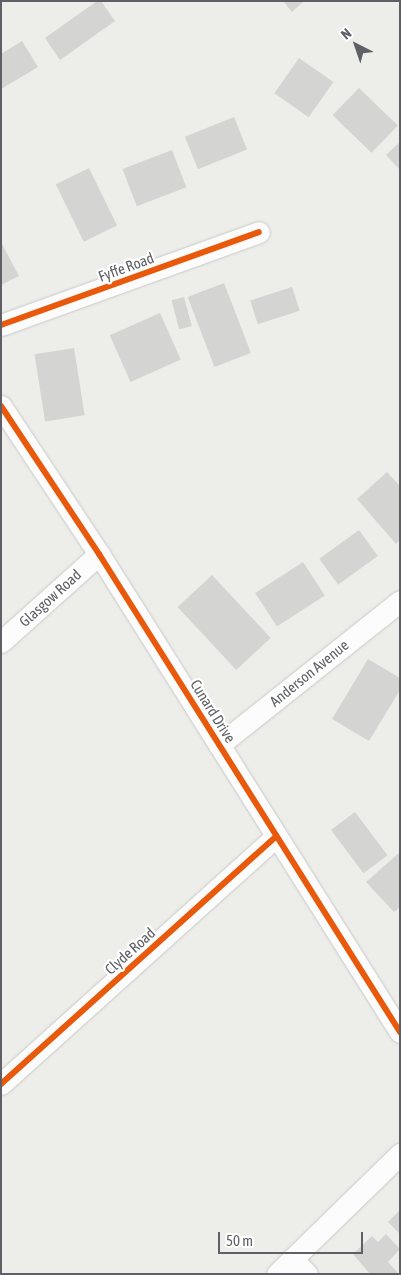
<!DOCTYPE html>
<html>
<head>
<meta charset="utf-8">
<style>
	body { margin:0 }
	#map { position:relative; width:401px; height:1275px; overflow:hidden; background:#edede9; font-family:"Asap Condensed",sans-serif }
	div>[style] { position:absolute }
	.building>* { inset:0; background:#d4d4d2; transform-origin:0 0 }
	.roads { filter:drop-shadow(0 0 1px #c9c9c9) drop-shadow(0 0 1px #c9c9c9) }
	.minor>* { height:21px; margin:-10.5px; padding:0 10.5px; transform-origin:10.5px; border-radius:10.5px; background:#fcfcfc }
	.cycleway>* { height:6px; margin:-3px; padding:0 3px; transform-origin:3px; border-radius:3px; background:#e8590c }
	span { translate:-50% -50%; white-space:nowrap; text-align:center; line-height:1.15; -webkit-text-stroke:4.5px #fff; paint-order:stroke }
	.street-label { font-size:15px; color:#5e6066 }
	.frame { position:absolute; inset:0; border:2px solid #5e6066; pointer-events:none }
	.north { position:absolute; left:331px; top:20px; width:50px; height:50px; -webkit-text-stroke:4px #fff; paint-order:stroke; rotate:319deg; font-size:14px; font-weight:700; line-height:20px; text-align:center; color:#5e6066 }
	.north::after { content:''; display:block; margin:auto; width:18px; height:22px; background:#5e6066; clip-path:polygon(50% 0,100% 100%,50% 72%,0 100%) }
	.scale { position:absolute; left:218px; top:1232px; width:145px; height:22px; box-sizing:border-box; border:2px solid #5e6066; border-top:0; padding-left:6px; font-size:15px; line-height:18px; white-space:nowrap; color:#5e6066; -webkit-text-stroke:4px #fff; paint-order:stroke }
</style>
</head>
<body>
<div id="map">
	<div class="building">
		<i style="clip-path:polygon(97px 1px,101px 1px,115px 21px,60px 60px,45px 38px)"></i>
		<i style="clip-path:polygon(283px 1px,304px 1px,292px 12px)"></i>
		<i style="clip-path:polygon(22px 41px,38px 67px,1px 89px,1px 54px)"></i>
		<i style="left:299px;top:58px;width:42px;height:43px;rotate:35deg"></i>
		<i style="left:359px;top:88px;width:54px;height:38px;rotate:44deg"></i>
		<i style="left:234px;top:117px;width:35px;height:53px;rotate:68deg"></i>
		<i style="clip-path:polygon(400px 142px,400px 170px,386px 155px)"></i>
		<i style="left:172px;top:150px;width:40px;height:53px;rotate:69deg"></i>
		<i style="left:89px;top:168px;width:64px;height:37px;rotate:64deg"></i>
		<i style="clip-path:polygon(1px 242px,19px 276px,1px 285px)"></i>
		<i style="left:224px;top:283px;width:75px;height:39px;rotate:69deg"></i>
		<i style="left:292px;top:287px;width:25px;height:44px;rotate:72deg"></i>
		<i style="left:184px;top:297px;width:30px;height:13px;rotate:75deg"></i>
		<i style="left:160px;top:313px;width:51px;height:55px;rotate:66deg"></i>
		<i style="left:74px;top:348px;width:68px;height:40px;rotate:81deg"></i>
		<i style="clip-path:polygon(387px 472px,400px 486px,400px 540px,396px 544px,357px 499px)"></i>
		<i style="left:359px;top:530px;width:32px;height:49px;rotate:54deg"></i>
		<i style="left:303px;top:562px;width:40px;height:57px;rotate:57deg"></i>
		<i style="left:212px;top:575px;width:86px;height:47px;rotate:47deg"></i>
		<i style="clip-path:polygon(368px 659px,400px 678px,400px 690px,369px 741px,332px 719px)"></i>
		<i style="left:355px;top:812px;width:54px;height:30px;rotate:53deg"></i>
		<i style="clip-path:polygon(400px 852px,400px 907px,394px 912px,366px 882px)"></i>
		<i style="clip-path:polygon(400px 1210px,400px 1234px,388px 1222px)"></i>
		<i style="clip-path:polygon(386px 1234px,400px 1249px,388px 1262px,399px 1274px,370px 1274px,353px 1254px,372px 1236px,378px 1242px)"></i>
	</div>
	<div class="roads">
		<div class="minor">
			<i style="left:1px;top:325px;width:274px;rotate:-19.8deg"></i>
			<i style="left:1px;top:406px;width:178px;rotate:56.5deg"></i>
			<i style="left:99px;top:554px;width:565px;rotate:57.8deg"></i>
			<i style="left:1px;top:642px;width:132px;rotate:-41.9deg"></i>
			<i style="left:219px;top:745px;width:231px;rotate:-38.5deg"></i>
			<i style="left:1px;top:1084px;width:370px;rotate:-42deg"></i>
			<i style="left:292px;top:1259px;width:21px;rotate:45deg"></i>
			<i style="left:277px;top:1274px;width:172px;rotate:-44.3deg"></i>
		</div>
	</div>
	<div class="cycleway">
		<i style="left:1px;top:325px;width:274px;rotate:-19.8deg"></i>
		<i style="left:1px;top:406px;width:178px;rotate:56.5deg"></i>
		<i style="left:99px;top:554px;width:565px;rotate:57.8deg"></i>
		<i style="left:1px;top:1084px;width:370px;rotate:-42deg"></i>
	</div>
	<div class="street-label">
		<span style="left:126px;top:267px;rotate:-20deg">Fyffe Road</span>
		<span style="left:50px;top:598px;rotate:-42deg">Glasgow Road</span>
		<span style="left:309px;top:673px;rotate:-39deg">Anderson Avenue</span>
		<span style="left:213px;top:711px;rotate:58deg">Cunard Drive</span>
		<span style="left:130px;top:951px;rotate:-42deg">Clyde Road</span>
	</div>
	<div class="frame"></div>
	<div class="north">N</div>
	<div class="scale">50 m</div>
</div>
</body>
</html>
